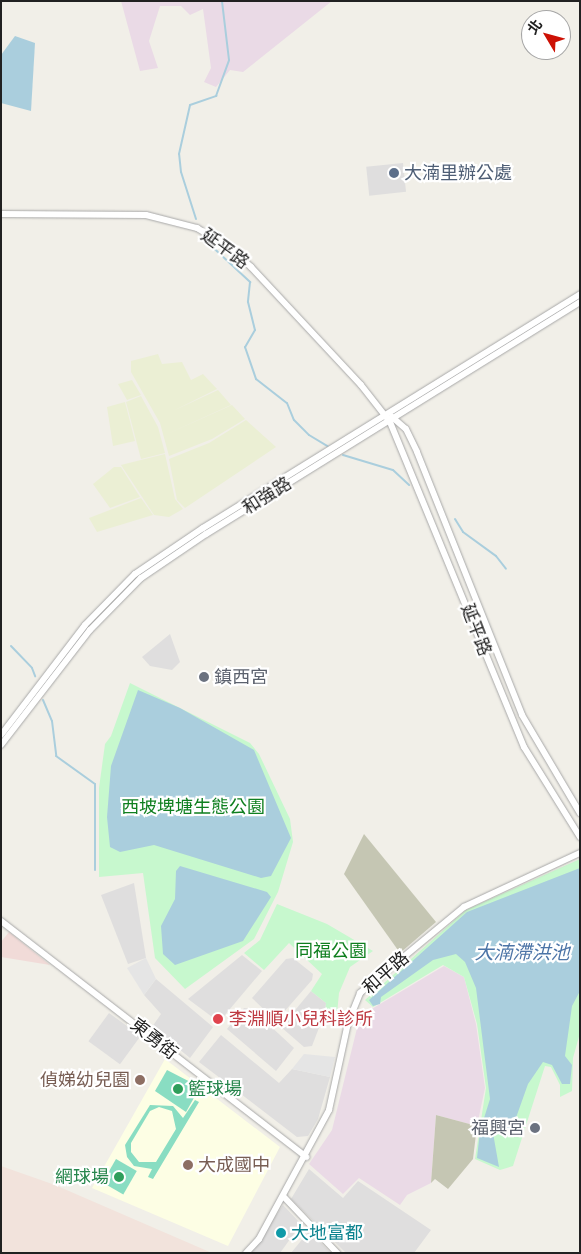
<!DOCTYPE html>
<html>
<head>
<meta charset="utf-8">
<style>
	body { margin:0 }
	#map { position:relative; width:581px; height:1254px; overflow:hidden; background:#f1efe8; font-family:"Space Grotesk","Noto Sans TC",sans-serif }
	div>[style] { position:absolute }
	.residential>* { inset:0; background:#dfdede; transform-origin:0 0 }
	.commercial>* { inset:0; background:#f1dbd8 }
	.industrial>* { inset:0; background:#eadae6 }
	.education>* { inset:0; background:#fdfee4 }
	.military>* { inset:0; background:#f2e3dc }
	.construction>* { inset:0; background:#c5c6b3 }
	.farmland>* { inset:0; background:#ebefd4 }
	.park>* { inset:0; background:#c7f8ce }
	.pitch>* { inset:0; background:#89ddc2; transform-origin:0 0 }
	.parking>* { inset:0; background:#e5e5e5 }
	.water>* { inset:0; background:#aacedd }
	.stream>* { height:2px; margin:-1px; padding:0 1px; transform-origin:1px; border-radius:1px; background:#aacedd }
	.roads { filter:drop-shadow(0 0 1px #a8a8a8) drop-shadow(0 0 1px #a8a8a8) }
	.minor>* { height:6px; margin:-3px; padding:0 3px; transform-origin:3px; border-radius:3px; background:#fff }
	.dots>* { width:14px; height:14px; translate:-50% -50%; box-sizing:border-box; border:2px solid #fff; border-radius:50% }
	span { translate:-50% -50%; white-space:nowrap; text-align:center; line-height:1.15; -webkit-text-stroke:4.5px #fff; paint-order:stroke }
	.service-label { font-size:18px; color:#4e5e75 }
	.left { translate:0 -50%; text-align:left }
	.street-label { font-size:18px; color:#212121 }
	.worship-label { font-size:18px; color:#5b616d }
	.right { translate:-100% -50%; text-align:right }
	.park-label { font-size:18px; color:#0f7f1f }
	.health-label { font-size:18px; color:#be3a42 }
	.education-label { font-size:18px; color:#785e54 }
	.leisure-label { font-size:18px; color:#27864d }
	.culture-label { font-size:18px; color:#0d838f }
	.water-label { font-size:19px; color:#4c74a7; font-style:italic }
	.frame { position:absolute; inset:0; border:2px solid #212121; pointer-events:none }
	.north { position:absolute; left:521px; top:10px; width:50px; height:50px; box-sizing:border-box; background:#fff; border:1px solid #a6a6a6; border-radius:50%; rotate:307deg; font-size:14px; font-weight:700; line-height:20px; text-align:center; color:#212121 }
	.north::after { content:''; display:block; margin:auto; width:18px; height:22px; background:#cd1105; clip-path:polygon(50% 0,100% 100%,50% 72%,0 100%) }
</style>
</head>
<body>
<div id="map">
	<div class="residential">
		<i style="left:403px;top:163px;width:29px;height:37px;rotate:84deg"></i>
		<i style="clip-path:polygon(170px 634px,180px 662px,172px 670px,150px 666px,142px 657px)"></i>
		<i style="clip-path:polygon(134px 883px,146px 958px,128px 964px,101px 895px)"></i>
		<i style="clip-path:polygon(242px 955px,262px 971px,219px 1022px,188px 999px)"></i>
		<i style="clip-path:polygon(293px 958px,313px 974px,312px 980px,276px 1021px,252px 998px,286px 959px)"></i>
		<i style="clip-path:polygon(156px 979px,213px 1027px,190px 1058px,152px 1027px,161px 1014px,144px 995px)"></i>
		<i style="clip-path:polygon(311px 991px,326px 1003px,325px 1012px,312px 1046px,304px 1047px,281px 1027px)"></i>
		<i style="clip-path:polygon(244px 1008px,252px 1009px,294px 1048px,276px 1071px,227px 1029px)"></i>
		<i style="left:109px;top:1013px;width:39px;height:35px;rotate:36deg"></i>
		<i style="clip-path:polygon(221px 1035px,279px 1083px,292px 1069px,330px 1077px,318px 1119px,308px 1136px,297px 1137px,199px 1062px)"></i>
		<i style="clip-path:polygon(309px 1169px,343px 1198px,358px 1181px,431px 1230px,414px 1253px,346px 1253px,291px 1199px)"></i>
		<i style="clip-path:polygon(283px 1205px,301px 1224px,280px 1253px,251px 1253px)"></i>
		<i style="clip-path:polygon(309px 1231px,331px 1253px,291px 1253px)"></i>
	</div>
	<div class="commercial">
		<i style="clip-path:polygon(9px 932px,50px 965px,1px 957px,1px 942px)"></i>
	</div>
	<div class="industrial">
		<i style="clip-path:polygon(121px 1px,332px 1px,243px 72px,230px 70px,216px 87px,204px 82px,211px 68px,203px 9px,190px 15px,181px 6px,160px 6px,149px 41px,158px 68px,140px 71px)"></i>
		<i style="clip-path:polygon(444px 966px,464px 977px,476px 1024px,485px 1088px,477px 1126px,436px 1115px,431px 1183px,407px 1195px,400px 1205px,359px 1178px,343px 1194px,309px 1164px,332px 1130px,360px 1016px)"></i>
	</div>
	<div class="education">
		<i style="clip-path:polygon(165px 1059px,280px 1147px,228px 1246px,92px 1188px)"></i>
	</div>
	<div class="military">
		<i style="clip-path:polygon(1px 1166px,55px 1185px,212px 1253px,1px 1253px)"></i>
	</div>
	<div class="construction">
		<i style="clip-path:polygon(364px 834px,436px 922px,400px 953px,344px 874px)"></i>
		<i style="clip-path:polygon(436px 1115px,477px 1126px,473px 1159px,448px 1189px,435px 1179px,431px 1183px)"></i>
	</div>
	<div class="farmland">
		<i style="clip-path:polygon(158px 354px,162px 364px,182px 362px,191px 380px,203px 374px,217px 389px,175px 410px,218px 390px,231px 405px,165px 435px,232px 405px,245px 419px,212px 439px,169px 456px,160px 423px,131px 372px,131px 361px)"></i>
		<i style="clip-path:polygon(132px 380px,141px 395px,127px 400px,118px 384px)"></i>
		<i style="clip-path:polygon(141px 396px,158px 427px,165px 453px,141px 459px,126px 402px)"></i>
		<i style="clip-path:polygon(125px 402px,135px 441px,113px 446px,107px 407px)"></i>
		<i style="clip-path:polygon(246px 420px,276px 447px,185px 508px,177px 500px,169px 459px,209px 443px)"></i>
		<i style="clip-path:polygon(165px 454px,175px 499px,183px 509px,169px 517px,154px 515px,121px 465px)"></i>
		<i style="clip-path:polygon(114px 467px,121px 467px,140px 497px,110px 508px,93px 484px)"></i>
		<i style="clip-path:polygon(141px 498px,153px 515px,97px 532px,89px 518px)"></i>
	</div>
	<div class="park">
		<i style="clip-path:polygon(130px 683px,250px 743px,259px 754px,290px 819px,293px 842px,278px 892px,254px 939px,185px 989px,155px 958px,143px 873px,99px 877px,99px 788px,105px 744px,111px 736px)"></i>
		<i style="clip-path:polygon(580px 859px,580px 1033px,573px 1058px,572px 1091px,560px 1097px,560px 1085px,551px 1067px,545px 1066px,513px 1166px,500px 1170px,475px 1159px,486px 1088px,477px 1024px,464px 977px,443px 965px,373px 1007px,365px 1000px,466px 910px)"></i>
		<i style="clip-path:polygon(277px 904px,327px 924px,373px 951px,350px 967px,339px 993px,337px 1014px,325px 1012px,326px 1003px,311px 991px,322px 974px,289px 943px,264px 970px,244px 953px,260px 940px)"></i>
	</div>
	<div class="pitch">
		<i style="clip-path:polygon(167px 1070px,200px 1087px,186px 1112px,155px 1091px)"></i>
		<i style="clip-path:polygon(evenodd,195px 1100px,199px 1102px,153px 1179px,148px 1177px,152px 1169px,134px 1166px,127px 1157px,125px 1145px,150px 1105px,173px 1106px,183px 1118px,195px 1100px,159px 1107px,172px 1111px,176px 1129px,156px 1162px,139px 1162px,131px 1152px,131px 1143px,150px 1111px,159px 1107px)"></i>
		<i style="left:116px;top:1159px;width:24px;height:27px;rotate:30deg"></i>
	</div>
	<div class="parking">
		<i style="clip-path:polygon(146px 958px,156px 979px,144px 995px,127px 968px)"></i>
		<i style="clip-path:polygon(304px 1054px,335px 1057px,330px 1077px,292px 1069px)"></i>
	</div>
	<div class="water">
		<i style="clip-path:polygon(15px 36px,35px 43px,31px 111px,1px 103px,1px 55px)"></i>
		<i style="clip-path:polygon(138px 690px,180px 708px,254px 750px,291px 838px,271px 876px,261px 878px,154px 845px,120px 852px,110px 847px,107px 817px,111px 766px)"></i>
		<i style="clip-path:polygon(180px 866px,267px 892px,271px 897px,243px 941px,175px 965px,163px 954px,161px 926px,175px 899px,176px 871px)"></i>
		<i style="clip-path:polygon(580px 868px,580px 991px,572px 1006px,565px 1056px,572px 1065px,570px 1084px,562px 1084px,552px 1065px,543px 1062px,528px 1084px,512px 1129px,493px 1133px,499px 1167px,477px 1158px,480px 1131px,490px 1099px,476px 988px,465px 962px,456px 954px,433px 960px,381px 997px,380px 1004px,373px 1006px,369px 1000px,467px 912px)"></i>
	</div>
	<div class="stream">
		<i style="left:196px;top:219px;width:49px;rotate:-107.7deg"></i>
		<i style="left:181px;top:172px;width:18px;rotate:-96deg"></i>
		<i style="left:179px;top:154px;width:50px;rotate:-77.3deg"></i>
		<i style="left:190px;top:105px;width:28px;rotate:-19deg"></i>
		<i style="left:216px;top:96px;width:38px;rotate:-70deg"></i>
		<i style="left:229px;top:60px;width:59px;rotate:-96.8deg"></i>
		<i style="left:205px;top:240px;width:62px;rotate:43deg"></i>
		<i style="left:250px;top:282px;width:20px;rotate:96deg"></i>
		<i style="left:248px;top:302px;width:29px;rotate:76deg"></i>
		<i style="left:255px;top:330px;width:20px;rotate:120deg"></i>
		<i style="left:245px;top:347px;width:34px;rotate:71deg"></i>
		<i style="left:256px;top:379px;width:39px;rotate:38deg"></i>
		<i style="left:287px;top:403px;width:18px;rotate:68deg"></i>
		<i style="left:294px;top:420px;width:21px;rotate:45deg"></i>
		<i style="left:309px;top:435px;width:23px;rotate:31deg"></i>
		<i style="left:343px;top:455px;width:52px;rotate:16.7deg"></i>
		<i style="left:393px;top:470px;width:22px;rotate:43deg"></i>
		<i style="left:455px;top:519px;width:15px;rotate:58deg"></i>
		<i style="left:463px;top:532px;width:41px;rotate:36deg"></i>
		<i style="left:496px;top:556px;width:16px;rotate:52deg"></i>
		<i style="left:11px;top:646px;width:30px;rotate:46deg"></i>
		<i style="left:32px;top:668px;width:9px;rotate:69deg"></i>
		<i style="left:43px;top:700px;width:23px;rotate:67deg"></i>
		<i style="left:52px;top:721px;width:35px;rotate:83deg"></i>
		<i style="left:56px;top:756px;width:48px;rotate:35.7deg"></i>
		<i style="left:95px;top:784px;width:86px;rotate:90deg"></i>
	</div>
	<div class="roads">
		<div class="minor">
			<i style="left:1px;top:214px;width:145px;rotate:0.4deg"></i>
			<i style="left:146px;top:215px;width:53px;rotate:14.3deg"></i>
			<i style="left:197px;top:228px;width:35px;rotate:31deg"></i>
			<i style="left:227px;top:246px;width:32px;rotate:41deg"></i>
			<i style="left:251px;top:267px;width:161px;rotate:47deg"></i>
			<i style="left:361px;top:385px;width:47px;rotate:51.9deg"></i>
			<i style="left:390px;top:422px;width:352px;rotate:67.6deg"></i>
			<i style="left:524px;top:747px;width:106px;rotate:58.1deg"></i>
			<i style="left:392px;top:417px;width:18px;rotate:41deg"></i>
			<i style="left:406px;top:429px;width:25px;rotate:64deg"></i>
			<i style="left:417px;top:452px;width:283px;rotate:68.2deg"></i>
			<i style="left:522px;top:715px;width:114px;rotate:59.4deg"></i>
			<i style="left:1px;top:735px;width:138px;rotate:-52.6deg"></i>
			<i style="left:85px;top:625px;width:71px;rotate:-45.6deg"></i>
			<i style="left:135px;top:574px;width:82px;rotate:-34.1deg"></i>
			<i style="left:203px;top:528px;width:444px;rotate:-31.8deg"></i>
			<i style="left:1px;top:745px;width:145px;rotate:-52.3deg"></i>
			<i style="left:90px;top:630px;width:73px;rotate:-45.6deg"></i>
			<i style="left:141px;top:578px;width:78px;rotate:-34.1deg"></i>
			<i style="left:206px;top:534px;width:440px;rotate:-31.8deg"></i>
			<i style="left:1px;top:921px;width:386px;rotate:37.7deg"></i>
			<i style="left:283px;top:1196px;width:79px;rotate:46.5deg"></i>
			<i style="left:246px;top:1253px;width:19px;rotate:-47deg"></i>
			<i style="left:259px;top:1239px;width:147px;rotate:-61.5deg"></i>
			<i style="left:329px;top:1110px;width:89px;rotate:-77.7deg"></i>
			<i style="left:348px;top:1023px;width:32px;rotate:-68deg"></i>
			<i style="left:360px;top:993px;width:135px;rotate:-39.6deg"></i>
			<i style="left:464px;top:907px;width:128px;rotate:-25deg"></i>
		</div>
	</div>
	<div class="dots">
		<i style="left:394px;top:173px;background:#5c6f8a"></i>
		<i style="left:204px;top:677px;background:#6b7280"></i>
		<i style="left:218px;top:1019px;background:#e0444e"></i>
		<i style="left:140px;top:1080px;background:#8d6e63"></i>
		<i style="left:178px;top:1089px;background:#2e9e5b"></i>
		<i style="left:535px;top:1128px;background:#6b7280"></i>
		<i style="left:188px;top:1165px;background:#8d6e63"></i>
		<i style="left:119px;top:1177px;background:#2e9e5b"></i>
		<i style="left:281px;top:1233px;background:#0f9aa8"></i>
	</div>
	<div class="service-label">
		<span class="left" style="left:404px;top:173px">大湳里辦公處</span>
	</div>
	<div class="street-label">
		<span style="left:225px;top:249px;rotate:36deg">延平路</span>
		<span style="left:267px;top:496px;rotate:-32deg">和強路</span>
		<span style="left:476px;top:630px;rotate:69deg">延平路</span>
		<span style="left:386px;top:973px;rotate:-41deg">和平路</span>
		<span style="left:154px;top:1039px;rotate:38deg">東勇街</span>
	</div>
	<div class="worship-label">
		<span class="left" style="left:214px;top:677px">鎮西宮</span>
		<span class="right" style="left:525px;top:1128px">福興宮</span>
	</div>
	<div class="park-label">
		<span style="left:193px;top:807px">西坡埤塘生態公園</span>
		<span style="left:331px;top:951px">同福公園</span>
	</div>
	<div class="health-label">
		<span class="left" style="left:229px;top:1019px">李淵順小兒科診所</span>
	</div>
	<div class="education-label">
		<span class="right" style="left:130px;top:1080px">偵娣幼兒園</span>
		<span class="left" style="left:198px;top:1165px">大成國中</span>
	</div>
	<div class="leisure-label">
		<span class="left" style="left:188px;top:1089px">籃球場</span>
		<span class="right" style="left:109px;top:1177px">網球場</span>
	</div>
	<div class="culture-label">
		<span class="left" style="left:291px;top:1233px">大地富都</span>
	</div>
	<div class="water-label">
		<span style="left:522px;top:953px">大湳滯洪池</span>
	</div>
	<div class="frame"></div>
	<div class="north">北</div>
</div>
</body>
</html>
